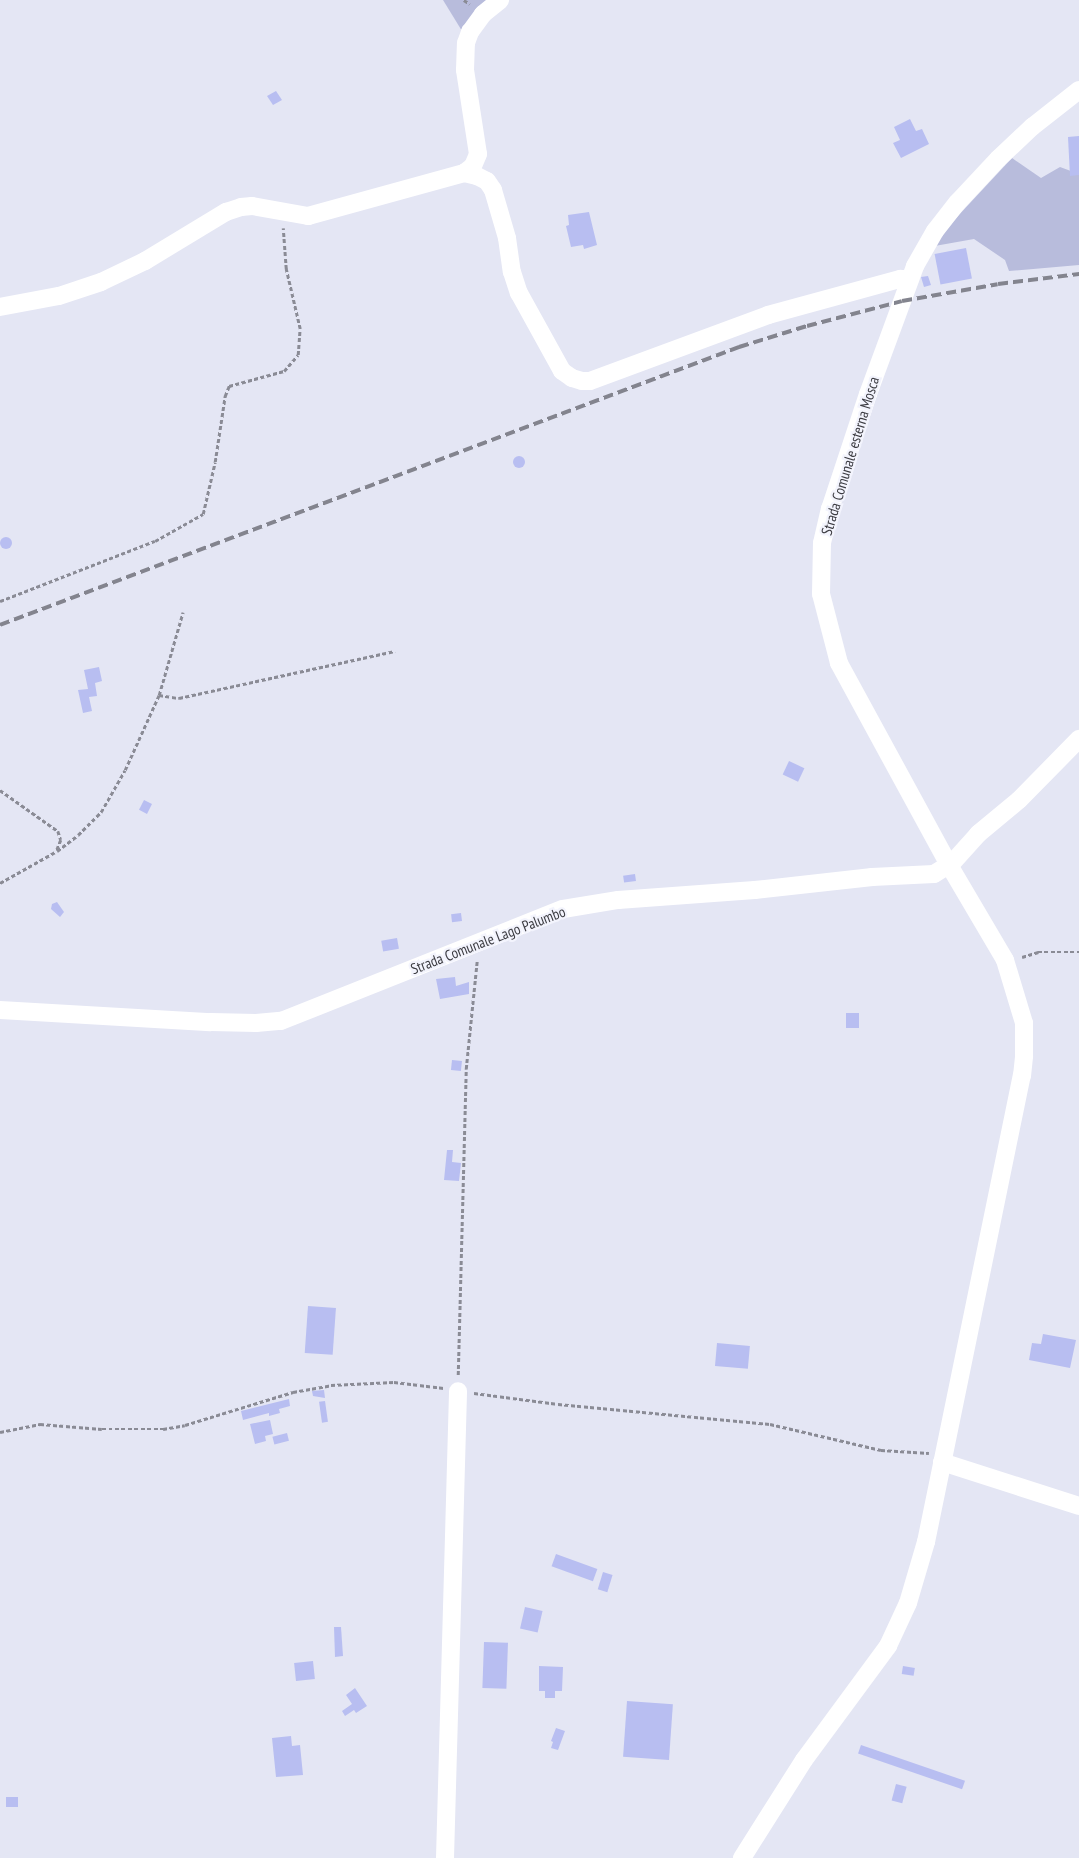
<!DOCTYPE html>
<html>
<head>
<meta charset="utf-8">
<style>
	body { margin:0 }
	#map { position:relative; width:1079px; height:1858px; overflow:hidden; background:#e4e6f4; font-family:"PT Sans Narrow",sans-serif }
	div>[style] { position:absolute }
	.green>* { inset:0; background:#b8bcdc }
	.building>* { inset:0; background:#b8bef1; transform-origin:0 0 }
	.round { border-radius:50% }
	.path>* { height:2.5px; margin-top:-1.25px; transform-origin:0; background:repeating-linear-gradient(90deg,#8a8b95 0 4px,transparent 0 6.5px) }
	.minor>* { height:18px; margin:-9px; padding:0 9px; transform-origin:9px; border-radius:9px; background:#fff }
	.rail>* { height:4px; margin-top:-2px; transform-origin:0; background:repeating-linear-gradient(90deg,#83848e 0 10px,transparent 0 15px) }
	span { translate:-50% -50%; white-space:nowrap; text-align:center; line-height:1.15; -webkit-text-stroke:4.5px #f3f4fd; paint-order:stroke }
	.street-label { font-size:15px; color:#3c3c42 }
</style>
</head>
<body>
<div id="map">
	<div class="green">
		<i style="clip-path:polygon(443px 0,490px 0,462px 31px)"></i>
		<i style="clip-path:polygon(1012px 158px,1041px 178px,1060px 167px,1079px 174px,1079px 265px,1009px 271px,1005px 260px,974px 239px,929px 247px)"></i>
	</div>
	<div class="building">
		<i style="clip-path:polygon(276px 91px,282px 100px,273px 105px,267px 96px)"></i>
		<i style="clip-path:polygon(910px 119px,916px 131px,922px 129px,929px 144px,901px 158px,893px 143px,900px 140px,894px 127px)"></i>
		<i style="clip-path:polygon(1079px 136px,1079px 175px,1070px 176px,1068px 137px)"></i>
		<i style="clip-path:polygon(589px 212px,597px 245px,584px 249px,583px 245px,571px 247px,566px 226px,569px 225px,568px 215px)"></i>
		<i style="left:966px;top:248px;width:31px;height:32px;rotate:79deg"></i>
		<i style="clip-path:polygon(928px 276px,931px 285px,924px 287px,921px 277px)"></i>
		<i class="round" style="left:513px;top:456px;width:12px;height:12px"></i>
		<i class="round" style="left:0;top:537px;width:12px;height:12px"></i>
		<i style="clip-path:polygon(99px 667px,102px 681px,95px 683px,97px 696px,89px 697px,92px 711px,83px 713px,78px 690px,88px 689px,84px 670px)"></i>
		<i style="left:789px;top:761px;width:17px;height:15px;rotate:25deg"></i>
		<i style="left:144px;top:800px;width:9px;height:11px;rotate:27deg"></i>
		<i style="left:635px;top:874px;width:7px;height:12px;rotate:82deg"></i>
		<i style="clip-path:polygon(57px 902px,64px 912px,60px 917px,51px 909px,52px 904px)"></i>
		<i style="left:461px;top:913px;width:8px;height:10px;rotate:83deg"></i>
		<i style="left:397px;top:938px;width:11px;height:16px;rotate:80deg"></i>
		<i style="clip-path:polygon(455px 977px,456px 986px,469px 982px,469px 994px,440px 999px,436px 979px)"></i>
		<i style="left:846px;top:1013px;width:13px;height:15px"></i>
		<i style="left:452px;top:1060px;width:10px;height:10px;rotate:6deg"></i>
		<i style="clip-path:polygon(447px 1150px,453px 1150px,452px 1162px,461px 1163px,459px 1181px,444px 1180px)"></i>
		<i style="left:308px;top:1306px;width:28px;height:47px;rotate:4deg"></i>
		<i style="clip-path:polygon(1043px 1334px,1076px 1340px,1070px 1368px,1029px 1360px,1032px 1343px,1041px 1344px)"></i>
		<i style="left:717px;top:1343px;width:33px;height:23px;rotate:5deg"></i>
		<i style="clip-path:polygon(324px 1390px,325px 1398px,313px 1396px,312px 1391px)"></i>
		<i style="clip-path:polygon(289px 1399px,290px 1406px,279px 1409px,280px 1413px,269px 1416px,269px 1413px,243px 1420px,241px 1411px)"></i>
		<i style="left:325px;top:1401px;width:21px;height:6px;rotate:82deg"></i>
		<i style="clip-path:polygon(270px 1420px,273px 1434px,265px 1436px,266px 1441px,255px 1444px,250px 1424px)"></i>
		<i style="left:287px;top:1433px;width:8px;height:15px;rotate:76deg"></i>
		<i style="left:556px;top:1554px;width:44px;height:13px;rotate:20deg"></i>
		<i style="left:603px;top:1572px;width:10px;height:18px;rotate:17deg"></i>
		<i style="left:525px;top:1607px;width:18px;height:22px;rotate:13deg"></i>
		<i style="clip-path:polygon(334px 1627px,341px 1627px,343px 1656px,335px 1657px)"></i>
		<i style="left:484px;top:1642px;width:24px;height:46px;rotate:2deg"></i>
		<i style="left:313px;top:1661px;width:18px;height:19px;rotate:84deg"></i>
		<i style="clip-path:polygon(539px 1666px,563px 1667px,562px 1691px,555px 1691px,555px 1698px,545px 1698px,545px 1691px,539px 1691px)"></i>
		<i style="left:903px;top:1666px;width:12px;height:8px;rotate:9deg"></i>
		<i style="clip-path:polygon(355px 1688px,367px 1706px,356px 1713px,354px 1710px,345px 1716px,342px 1711px,352px 1704px,346px 1695px)"></i>
		<i style="left:627px;top:1701px;width:46px;height:56px;rotate:4deg"></i>
		<i style="clip-path:polygon(556px 1728px,565px 1731px,558px 1750px,551px 1748px,553px 1742px,551px 1741px)"></i>
		<i style="clip-path:polygon(291px 1736px,292px 1746px,300px 1745px,303px 1775px,276px 1777px,272px 1738px)"></i>
		<i style="left:861px;top:1745px;width:110px;height:9px;rotate:19deg"></i>
		<i style="left:896px;top:1784px;width:11px;height:17px;rotate:15deg"></i>
		<i style="left:6px;top:1797px;width:12px;height:10px"></i>
	</div>
	<div class="path">
		<i style="left:464px;top:0;width:7px;rotate:34deg"></i>
		<i style="left:0;top:601px;width:166px;rotate:-21.2deg"></i>
		<i style="left:155px;top:541px;width:55px;rotate:-29.4deg"></i>
		<i style="left:203px;top:514px;width:53px;rotate:-77deg"></i>
		<i style="left:215px;top:462px;width:67px;rotate:-81.4deg"></i>
		<i style="left:225px;top:396px;width:11px;rotate:-68deg"></i>
		<i style="left:229px;top:386px;width:57px;rotate:-15.3deg"></i>
		<i style="left:284px;top:371px;width:21px;rotate:-49deg"></i>
		<i style="left:298px;top:355px;width:26px;rotate:-86deg"></i>
		<i style="left:300px;top:329px;width:62px;rotate:-103.1deg"></i>
		<i style="left:286px;top:269px;width:41px;rotate:-94.2deg"></i>
		<i style="left:159px;top:695px;width:20px;rotate:9deg"></i>
		<i style="left:179px;top:698px;width:221px;rotate:-12.3deg"></i>
		<i style="left:0;top:790px;width:71px;rotate:35.3deg"></i>
		<i style="left:58px;top:831px;width:9px;rotate:72deg"></i>
		<i style="left:61px;top:840px;width:11px;rotate:112deg"></i>
		<i style="left:0;top:883px;width:65px;rotate:-29.3deg"></i>
		<i style="left:57px;top:851px;width:26px;rotate:-37deg"></i>
		<i style="left:78px;top:835px;width:33px;rotate:-45deg"></i>
		<i style="left:101px;top:812px;width:48px;rotate:-60.3deg"></i>
		<i style="left:125px;top:770px;width:82px;rotate:-65.6deg"></i>
		<i style="left:159px;top:695px;width:86px;rotate:-73.9deg"></i>
		<i style="left:1022px;top:957px;width:17px;rotate:-17deg"></i>
		<i style="left:1038px;top:952px;width:41px"></i>
		<i style="left:458px;top:1375px;width:306px;rotate:-88.5deg"></i>
		<i style="left:466px;top:1069px;width:109px;rotate:-84.2deg"></i>
		<i style="left:474px;top:1393px;width:85px;rotate:7.5deg"></i>
		<i style="left:558px;top:1404px;width:213px;rotate:5.4deg"></i>
		<i style="left:770px;top:1424px;width:114px;rotate:13.2deg"></i>
		<i style="left:881px;top:1450px;width:48px;rotate:3.6deg"></i>
		<i style="left:0;top:1432px;width:41px;rotate:-11.3deg"></i>
		<i style="left:40px;top:1424px;width:62px;rotate:4.6deg"></i>
		<i style="left:102px;top:1429px;width:61px"></i>
		<i style="left:163px;top:1429px;width:22px;rotate:-10deg"></i>
		<i style="left:185px;top:1425px;width:113px;rotate:-17deg"></i>
		<i style="left:293px;top:1392px;width:39px;rotate:-10deg"></i>
		<i style="left:331px;top:1385px;width:63px;rotate:-2.7deg"></i>
		<i style="left:394px;top:1382px;width:50px;rotate:6.8deg"></i>
	</div>
	<div class="minor">
		<i style="left:464px;top:173px;width:13px;rotate:13deg"></i>
		<i style="left:477px;top:176px;width:11px;rotate:27deg"></i>
		<i style="left:487px;top:181px;width:11px;rotate:56deg"></i>
		<i style="left:493px;top:190px;width:50px;rotate:73.7deg"></i>
		<i style="left:507px;top:238px;width:34px;rotate:82deg"></i>
		<i style="left:512px;top:272px;width:22px;rotate:72deg"></i>
		<i style="left:519px;top:293px;width:89px;rotate:61.1deg"></i>
		<i style="left:562px;top:371px;width:12px;rotate:35deg"></i>
		<i style="left:572px;top:378px;width:10px;rotate:17deg"></i>
		<i style="left:582px;top:381px;width:8px"></i>
		<i style="left:590px;top:381px;width:190px;rotate:-20.3deg"></i>
		<i style="left:768px;top:315px;width:137px;rotate:-15.3deg"></i>
		<i style="left:900px;top:279px;width:10px"></i>
		<i style="left:0;top:307px;width:60px;rotate:-10.6deg"></i>
		<i style="left:59px;top:296px;width:44px;rotate:-18.4deg"></i>
		<i style="left:101px;top:282px;width:49px;rotate:-25.5deg"></i>
		<i style="left:145px;top:261px;width:95px;rotate:-31.2deg"></i>
		<i style="left:226px;top:212px;width:16px;rotate:-18deg"></i>
		<i style="left:241px;top:207px;width:11px;rotate:-5deg"></i>
		<i style="left:252px;top:206px;width:57px;rotate:10.1deg"></i>
		<i style="left:308px;top:216px;width:162px;rotate:-15.4deg"></i>
		<i style="left:464px;top:173px;width:11px;rotate:-38deg"></i>
		<i style="left:473px;top:166px;width:13px;rotate:-67deg"></i>
		<i style="left:478px;top:154px;width:85px;rotate:-98.8deg"></i>
		<i style="left:465px;top:70px;width:27px;rotate:-88deg"></i>
		<i style="left:466px;top:43px;width:12px;rotate:-70deg"></i>
		<i style="left:470px;top:32px;width:22px;rotate:-54deg"></i>
		<i style="left:483px;top:14px;width:22px;rotate:-39deg"></i>
		<i style="left:0;top:1010px;width:211px;rotate:3.3deg"></i>
		<i style="left:211px;top:1022px;width:45px;rotate:1.3deg"></i>
		<i style="left:256px;top:1023px;width:25px;rotate:-5deg"></i>
		<i style="left:281px;top:1021px;width:303px;rotate:-21.7deg"></i>
		<i style="left:563px;top:909px;width:56px;rotate:-9.3deg"></i>
		<i style="left:618px;top:900px;width:137px;rotate:-4.2deg"></i>
		<i style="left:755px;top:890px;width:118px;rotate:-6.3deg"></i>
		<i style="left:872px;top:877px;width:62px;rotate:-2.8deg"></i>
		<i style="left:934px;top:874px;width:22px;rotate:-32deg"></i>
		<i style="left:953px;top:862px;width:38px;rotate:-48deg"></i>
		<i style="left:978px;top:834px;width:53px;rotate:-39.7deg"></i>
		<i style="left:1019px;top:800px;width:86px;rotate:-45.5deg"></i>
		<i style="left:942px;top:1462px;width:144px;rotate:17.8deg"></i>
		<i style="left:445px;top:1858px;width:467px;rotate:-88.4deg"></i>
		<i style="left:742px;top:1858px;width:116px;rotate:-57.7deg"></i>
		<i style="left:804px;top:1760px;width:142px;rotate:-53.6deg"></i>
		<i style="left:888px;top:1646px;width:47px;rotate:-65.1deg"></i>
		<i style="left:908px;top:1603px;width:64px;rotate:-73.6deg"></i>
		<i style="left:926px;top:1542px;width:476px;rotate:-78.4deg"></i>
		<i style="left:1022px;top:1076px;width:20px;rotate:-84deg"></i>
		<i style="left:1024px;top:1056px;width:33px;rotate:-90deg"></i>
		<i style="left:1024px;top:1023px;width:66px;rotate:-106.8deg"></i>
		<i style="left:1005px;top:960px;width:110px;rotate:-120.5deg"></i>
		<i style="left:949px;top:865px;width:230px;rotate:-118.6deg"></i>
		<i style="left:839px;top:663px;width:71px;rotate:-104.6deg"></i>
		<i style="left:821px;top:594px;width:51px;rotate:-88.9deg"></i>
		<i style="left:822px;top:543px;width:35px;rotate:-77deg"></i>
		<i style="left:830px;top:509px;width:121px;rotate:-71.7deg"></i>
		<i style="left:868px;top:394px;width:136px;rotate:-69.8deg"></i>
		<i style="left:915px;top:266px;width:40px;rotate:-60.3deg"></i>
		<i style="left:935px;top:231px;width:36px;rotate:-52deg"></i>
		<i style="left:957px;top:203px;width:60px;rotate:-47deg"></i>
		<i style="left:998px;top:159px;width:47px;rotate:-43.3deg"></i>
		<i style="left:1032px;top:127px;width:60px;rotate:-38.2deg"></i>
	</div>
	<div class="rail">
		<i style="left:0;top:625px;width:790px;rotate:-20.62deg"></i>
		<i style="left:739px;top:347px;width:71px;rotate:-17.2deg"></i>
		<i style="left:807px;top:326px;width:98px;rotate:-14.7deg"></i>
		<i style="left:902px;top:301px;width:97px;rotate:-10deg"></i>
		<i style="left:998px;top:284px;width:82px;rotate:-7deg"></i>
	</div>
	<div class="street-label">
		<span style="left:850px;top:456px;rotate:-73deg">Strada Comunale esterna Mosca</span>
		<span style="left:488px;top:940px;rotate:-21deg">Strada Comunale Lago Palumbo</span>
	</div>
</div>
</body>
</html>
